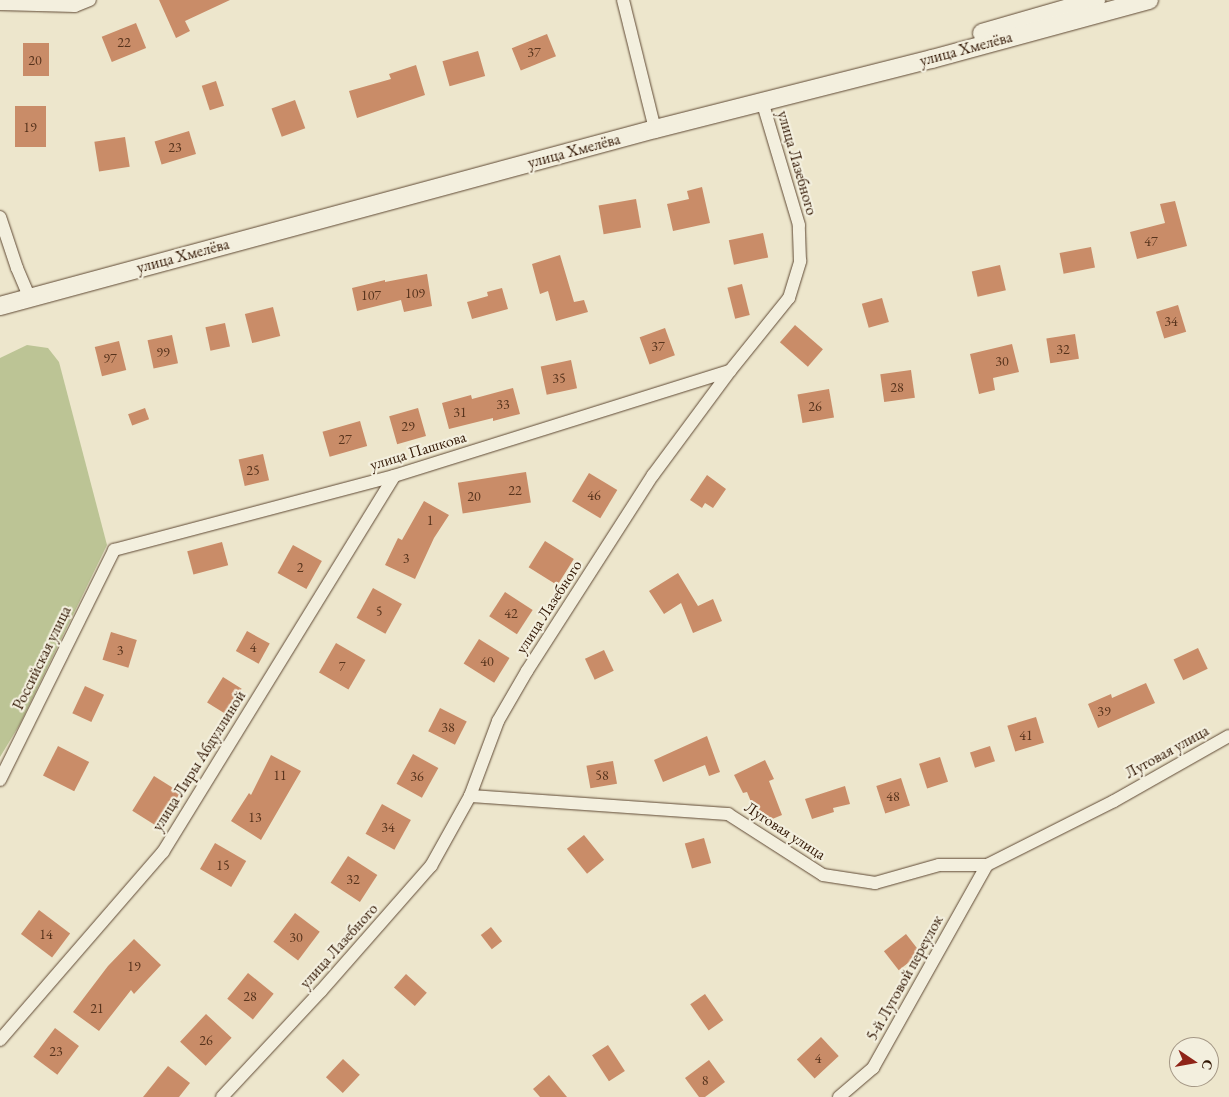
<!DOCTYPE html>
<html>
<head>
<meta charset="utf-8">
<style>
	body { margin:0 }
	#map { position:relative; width:1229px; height:1097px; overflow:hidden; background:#ede6cc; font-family:"EB Garamond",serif }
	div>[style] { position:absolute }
	.green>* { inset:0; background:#bcc495 }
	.building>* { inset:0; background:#c98c68; transform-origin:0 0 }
	.roads { filter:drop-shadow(0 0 1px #5f4934) drop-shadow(0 0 1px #5f4934) }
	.minor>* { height:12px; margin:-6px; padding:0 6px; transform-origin:6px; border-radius:6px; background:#f3efde }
	.secondary>* { height:18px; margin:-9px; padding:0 9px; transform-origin:9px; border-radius:9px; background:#f3efde }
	span { translate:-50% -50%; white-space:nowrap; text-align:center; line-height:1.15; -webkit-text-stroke:4.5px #f3efde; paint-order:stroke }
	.number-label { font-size:14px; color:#56331c }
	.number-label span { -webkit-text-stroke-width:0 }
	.street-label { font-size:16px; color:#301502 }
	.north { position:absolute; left:1169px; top:1037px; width:50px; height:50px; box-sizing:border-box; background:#f3efde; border:1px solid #a59886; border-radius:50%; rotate:102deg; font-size:14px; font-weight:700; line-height:20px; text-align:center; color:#301502 }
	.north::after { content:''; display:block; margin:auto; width:18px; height:22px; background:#8f2418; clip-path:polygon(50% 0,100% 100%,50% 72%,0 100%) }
</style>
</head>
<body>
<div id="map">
	<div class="green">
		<i style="clip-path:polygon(27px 345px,48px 348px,59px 362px,107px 545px,20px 724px,0 757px,0 358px)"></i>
	</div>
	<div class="building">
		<i style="clip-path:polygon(159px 0,230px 0,185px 21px,190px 31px,176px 38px)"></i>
		<i style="left:136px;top:23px;width:27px;height:37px;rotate:68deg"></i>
		<i style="left:547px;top:34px;width:24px;height:38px;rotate:68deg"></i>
		<i style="left:23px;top:43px;width:26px;height:33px"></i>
		<i style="left:478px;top:51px;width:26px;height:37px;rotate:74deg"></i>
		<i style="clip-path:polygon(416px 65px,425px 95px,357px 118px,349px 91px,391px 79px,389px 74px)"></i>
		<i style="left:216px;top:81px;width:26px;height:15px;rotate:72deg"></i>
		<i style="left:295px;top:100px;width:30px;height:25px;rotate:70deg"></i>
		<i style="left:15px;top:106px;width:31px;height:41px"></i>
		<i style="left:189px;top:131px;width:24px;height:36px;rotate:73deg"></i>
		<i style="left:125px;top:137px;width:30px;height:31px;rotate:81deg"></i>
		<i style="clip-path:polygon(702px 187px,710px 223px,673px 231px,667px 204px,689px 199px,687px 191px)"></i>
		<i style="left:636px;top:199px;width:29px;height:38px;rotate:80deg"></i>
		<i style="clip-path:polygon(1175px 201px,1187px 246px,1137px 259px,1130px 232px,1165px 223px,1160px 204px)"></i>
		<i style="left:763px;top:233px;width:25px;height:35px;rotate:78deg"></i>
		<i style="left:1091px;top:247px;width:21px;height:32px;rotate:79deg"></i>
		<i style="clip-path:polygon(560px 255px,574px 302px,584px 300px,588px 312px,556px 321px,548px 291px,540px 294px,532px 264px)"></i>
		<i style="left:1000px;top:265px;width:26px;height:29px;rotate:77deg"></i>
		<i style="clip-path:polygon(427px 274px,432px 306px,404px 312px,401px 300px,357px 311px,352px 288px,385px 280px,385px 282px)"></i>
		<i style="left:742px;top:284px;width:32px;height:15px;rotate:76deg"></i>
		<i style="clip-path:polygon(502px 288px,508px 309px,472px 319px,467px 302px,488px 296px,487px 292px)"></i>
		<i style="left:882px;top:298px;width:25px;height:21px;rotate:74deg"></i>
		<i style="left:1178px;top:305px;width:28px;height:23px;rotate:73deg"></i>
		<i style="left:273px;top:307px;width:30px;height:29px;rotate:76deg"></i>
		<i style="left:225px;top:323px;width:24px;height:20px;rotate:78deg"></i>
		<i style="left:795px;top:325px;width:37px;height:23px;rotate:41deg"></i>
		<i style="left:665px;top:328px;width:29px;height:27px;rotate:70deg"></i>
		<i style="left:1075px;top:334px;width:25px;height:29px;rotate:81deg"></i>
		<i style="left:172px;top:335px;width:29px;height:25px;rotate:78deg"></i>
		<i style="left:119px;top:341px;width:30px;height:25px;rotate:76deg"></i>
		<i style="clip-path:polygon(1012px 344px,1019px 372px,993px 378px,995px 390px,979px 394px,970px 354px)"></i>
		<i style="left:571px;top:360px;width:29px;height:31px;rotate:78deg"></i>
		<i style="left:911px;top:370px;width:28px;height:31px;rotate:82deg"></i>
		<i style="clip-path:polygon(513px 388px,520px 414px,493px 421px,493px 418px,449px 429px,442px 403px,471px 395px,472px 399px)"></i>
		<i style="left:829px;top:389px;width:29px;height:32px;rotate:80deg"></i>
		<i style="left:145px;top:408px;width:12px;height:18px;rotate:70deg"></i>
		<i style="left:418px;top:408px;width:29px;height:30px;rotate:74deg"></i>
		<i style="left:360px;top:421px;width:26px;height:39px;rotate:74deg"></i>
		<i style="left:263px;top:454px;width:27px;height:25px;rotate:77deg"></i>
		<i style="left:526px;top:472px;width:31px;height:69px;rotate:81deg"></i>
		<i style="left:589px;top:473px;width:33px;height:33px;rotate:31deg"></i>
		<i style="clip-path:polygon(707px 475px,726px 489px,713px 508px,705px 503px,702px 508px,690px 500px)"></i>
		<i style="clip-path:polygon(424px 501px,449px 515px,434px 538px,415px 579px,385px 565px,398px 538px,402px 540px)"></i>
		<i style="left:545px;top:541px;width:34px;height:31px;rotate:32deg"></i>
		<i style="left:222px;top:542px;width:24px;height:36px;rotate:75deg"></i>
		<i style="left:293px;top:545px;width:33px;height:32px;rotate:29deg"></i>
		<i style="clip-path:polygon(678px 573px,698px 606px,713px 599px,722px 621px,693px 633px,681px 603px,664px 614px,649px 591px)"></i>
		<i style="left:373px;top:588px;width:33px;height:34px;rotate:29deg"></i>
		<i style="left:505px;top:592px;width:33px;height:29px;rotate:33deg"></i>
		<i style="left:247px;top:631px;width:26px;height:23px;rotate:29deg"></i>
		<i style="left:111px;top:632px;width:27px;height:29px;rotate:17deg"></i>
		<i style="left:479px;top:639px;width:36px;height:29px;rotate:32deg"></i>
		<i style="left:336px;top:643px;width:34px;height:34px;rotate:30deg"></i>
		<i style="left:1198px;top:648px;width:23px;height:27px;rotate:65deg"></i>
		<i style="left:604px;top:650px;width:23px;height:21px;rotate:65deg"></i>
		<i style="left:223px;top:677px;width:22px;height:30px;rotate:32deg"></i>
		<i style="clip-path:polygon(1146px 683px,1155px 703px,1098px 728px,1088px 704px,1111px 694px,1112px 698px)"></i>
		<i style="left:85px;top:686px;width:21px;height:30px;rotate:25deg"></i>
		<i style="left:440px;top:708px;width:30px;height:26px;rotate:27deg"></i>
		<i style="left:1036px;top:717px;width:27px;height:30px;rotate:73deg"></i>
		<i style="clip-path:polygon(707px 736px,720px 772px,709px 776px,705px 765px,663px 782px,654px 760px)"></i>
		<i style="left:58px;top:746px;width:35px;height:33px;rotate:27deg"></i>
		<i style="left:990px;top:746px;width:16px;height:21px;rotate:72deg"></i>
		<i style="left:413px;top:754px;width:29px;height:34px;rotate:29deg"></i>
		<i style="clip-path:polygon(271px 755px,301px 771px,261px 840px,231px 821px,249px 793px,251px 795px)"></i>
		<i style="left:940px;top:757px;width:26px;height:22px;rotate:72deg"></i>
		<i style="clip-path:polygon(765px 760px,774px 779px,769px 781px,782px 815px,760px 824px,747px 792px,743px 793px,734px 775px)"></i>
		<i style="left:613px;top:761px;width:23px;height:27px;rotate:80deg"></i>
		<i style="left:154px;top:776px;width:31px;height:41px;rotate:32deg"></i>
		<i style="left:901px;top:778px;width:29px;height:26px;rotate:72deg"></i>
		<i style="clip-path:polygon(845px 786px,850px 804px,833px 808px,834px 812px,812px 819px,805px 799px)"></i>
		<i style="left:382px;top:804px;width:33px;height:34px;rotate:29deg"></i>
		<i style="left:584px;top:835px;width:32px;height:22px;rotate:51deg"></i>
		<i style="left:704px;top:838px;width:26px;height:20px;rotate:74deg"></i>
		<i style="left:215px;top:843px;width:36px;height:30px;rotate:30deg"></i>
		<i style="left:348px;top:856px;width:35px;height:32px;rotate:33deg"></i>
		<i style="left:39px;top:910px;width:39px;height:30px;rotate:37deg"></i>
		<i style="left:295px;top:913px;width:31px;height:36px;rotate:37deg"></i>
		<i style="left:491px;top:927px;width:18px;height:13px;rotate:52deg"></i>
		<i style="left:906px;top:934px;width:24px;height:28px;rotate:52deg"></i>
		<i style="clip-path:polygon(134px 939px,161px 965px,134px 994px,131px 990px,99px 1031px,73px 1012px,108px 966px)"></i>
		<i style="left:248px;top:973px;width:33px;height:33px;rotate:39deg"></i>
		<i style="left:406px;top:974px;width:28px;height:18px;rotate:42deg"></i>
		<i style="left:705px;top:994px;width:32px;height:18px;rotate:55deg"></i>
		<i style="left:206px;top:1014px;width:35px;height:38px;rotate:43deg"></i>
		<i style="left:55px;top:1028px;width:30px;height:36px;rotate:37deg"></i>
		<i style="left:821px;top:1037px;width:26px;height:33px;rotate:47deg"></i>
		<i style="left:608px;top:1045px;width:31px;height:19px;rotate:57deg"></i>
		<i style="left:343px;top:1059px;width:23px;height:25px;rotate:43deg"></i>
		<i style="clip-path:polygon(709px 1060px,725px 1082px,705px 1097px,699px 1097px,685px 1078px)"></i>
		<i style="clip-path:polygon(168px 1066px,190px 1083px,179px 1097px,143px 1097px)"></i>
		<i style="clip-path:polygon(549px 1075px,567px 1097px,540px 1097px,533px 1089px)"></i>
	</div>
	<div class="roads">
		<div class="minor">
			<i style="left:623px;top:0;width:133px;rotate:76.1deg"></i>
			<i style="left:0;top:4px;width:75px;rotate:1.5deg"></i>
			<i style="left:75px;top:6px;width:16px;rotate:-22deg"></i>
			<i style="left:0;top:217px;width:54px;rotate:71.6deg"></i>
			<i style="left:17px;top:268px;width:33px;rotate:67deg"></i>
			<i style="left:0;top:780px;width:257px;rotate:-63.6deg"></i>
			<i style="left:114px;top:550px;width:290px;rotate:-14.8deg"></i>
			<i style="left:394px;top:476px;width:352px;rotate:-17.4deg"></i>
			<i style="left:470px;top:796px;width:259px;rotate:4deg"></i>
			<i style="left:728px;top:814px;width:113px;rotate:32.7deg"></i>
			<i style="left:823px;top:875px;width:53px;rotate:8.7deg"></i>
			<i style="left:875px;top:883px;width:66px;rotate:-15.7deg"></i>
			<i style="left:939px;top:865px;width:48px"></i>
			<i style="left:987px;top:865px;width:142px;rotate:-26.7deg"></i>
			<i style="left:1114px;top:801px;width:132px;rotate:-29.5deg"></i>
			<i style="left:0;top:1040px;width:249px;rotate:-49.1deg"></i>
			<i style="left:163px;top:852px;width:441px;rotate:-58.4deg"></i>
			<i style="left:222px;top:1097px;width:145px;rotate:-47deg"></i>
			<i style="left:321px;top:991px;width:167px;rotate:-48.7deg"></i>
			<i style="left:431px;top:866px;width:80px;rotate:-60.9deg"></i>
			<i style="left:470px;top:796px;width:80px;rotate:-69.5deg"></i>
			<i style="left:498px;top:721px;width:58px;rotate:-59.9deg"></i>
			<i style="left:527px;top:671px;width:233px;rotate:-57.3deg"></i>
			<i style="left:653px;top:475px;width:129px;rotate:-53.5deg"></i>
			<i style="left:730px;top:371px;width:94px;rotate:-51.1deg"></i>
			<i style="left:789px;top:298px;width:39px;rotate:-73deg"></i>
			<i style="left:800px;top:261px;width:36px;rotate:-92deg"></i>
			<i style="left:799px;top:225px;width:129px;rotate:-106.6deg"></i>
			<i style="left:839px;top:1097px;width:45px;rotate:-40.5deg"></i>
			<i style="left:873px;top:1068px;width:233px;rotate:-60.7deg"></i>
		</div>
		<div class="secondary">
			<i style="left:982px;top:33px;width:119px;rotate:-16.1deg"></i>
			<i style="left:0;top:306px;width:678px;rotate:-15.12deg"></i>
			<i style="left:655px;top:129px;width:286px;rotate:-14.2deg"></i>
			<i style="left:932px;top:59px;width:225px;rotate:-15.2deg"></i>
		</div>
	</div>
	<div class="number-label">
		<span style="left:124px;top:42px">22</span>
		<span style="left:534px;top:52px">37</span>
		<span style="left:35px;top:60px">20</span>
		<span style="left:30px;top:127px">19</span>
		<span style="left:175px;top:147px">23</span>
		<span style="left:1151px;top:241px">47</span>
		<span style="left:415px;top:293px">109</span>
		<span style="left:371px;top:295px">107</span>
		<span style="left:1171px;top:321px">34</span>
		<span style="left:658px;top:346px">37</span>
		<span style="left:1063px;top:349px">32</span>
		<span style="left:163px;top:352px">99</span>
		<span style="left:110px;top:358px">97</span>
		<span style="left:1002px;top:361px">30</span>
		<span style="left:559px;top:378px">35</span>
		<span style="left:897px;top:387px">28</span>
		<span style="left:503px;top:404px">33</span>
		<span style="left:815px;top:406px">26</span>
		<span style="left:460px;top:412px">31</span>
		<span style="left:408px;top:426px">29</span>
		<span style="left:345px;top:439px">27</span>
		<span style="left:253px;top:470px">25</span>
		<span style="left:515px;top:490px">22</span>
		<span style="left:594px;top:495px">46</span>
		<span style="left:474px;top:496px">20</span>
		<span style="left:430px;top:520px">1</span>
		<span style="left:406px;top:558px">3</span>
		<span style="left:300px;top:567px">2</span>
		<span style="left:379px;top:611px">5</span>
		<span style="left:511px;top:613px">42</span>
		<span style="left:253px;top:647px">4</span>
		<span style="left:120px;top:650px">3</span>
		<span style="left:487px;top:661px">40</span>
		<span style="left:342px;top:666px">7</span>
		<span style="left:1104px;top:711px">39</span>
		<span style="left:448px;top:727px">38</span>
		<span style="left:1026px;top:735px">41</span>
		<span style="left:280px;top:775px">11</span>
		<span style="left:602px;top:775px">58</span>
		<span style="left:417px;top:776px">36</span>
		<span style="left:893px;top:796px">48</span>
		<span style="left:255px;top:817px">13</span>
		<span style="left:388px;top:827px">34</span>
		<span style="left:223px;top:865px">15</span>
		<span style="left:353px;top:879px">32</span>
		<span style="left:46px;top:934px">14</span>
		<span style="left:296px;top:937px">30</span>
		<span style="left:134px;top:966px">19</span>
		<span style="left:250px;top:996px">28</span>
		<span style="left:97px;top:1008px">21</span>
		<span style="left:206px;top:1040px">26</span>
		<span style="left:56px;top:1051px">23</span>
		<span style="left:818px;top:1058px">4</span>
		<span style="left:705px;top:1080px">8</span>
	</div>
	<div class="street-label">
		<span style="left:966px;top:49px;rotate:-15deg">улица Хмелёва</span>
		<span style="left:574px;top:151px;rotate:-15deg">улица Хмелёва</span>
		<span style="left:797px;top:163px;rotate:74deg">улица Лазебного</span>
		<span style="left:183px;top:256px;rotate:-15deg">улица Хмелёва</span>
		<span style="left:418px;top:451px;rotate:-17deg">улица Пашкова</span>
		<span style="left:549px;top:607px;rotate:-57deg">улица Лазебного</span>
		<span style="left:42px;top:658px;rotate:-64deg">Российская улица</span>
		<span style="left:1167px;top:752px;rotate:-29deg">Луговая улица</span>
		<span style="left:199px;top:761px;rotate:-58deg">улица Лиры Абдуллиной</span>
		<span style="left:785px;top:831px;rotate:33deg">Луговая улица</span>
		<span style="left:339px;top:946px;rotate:-48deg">улица Лазебного</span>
		<span style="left:905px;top:978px;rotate:-61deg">5-й Луговой переулок</span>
	</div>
	<div class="north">С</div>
</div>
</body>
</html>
